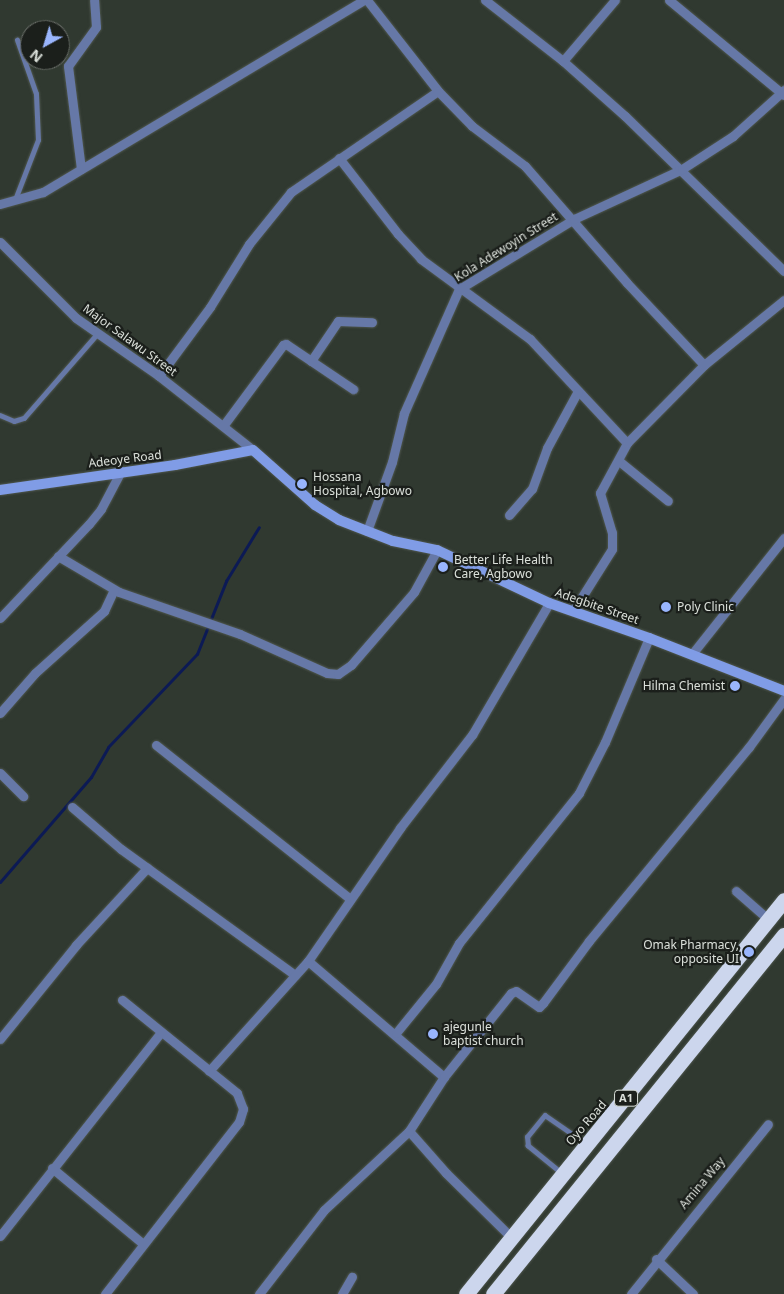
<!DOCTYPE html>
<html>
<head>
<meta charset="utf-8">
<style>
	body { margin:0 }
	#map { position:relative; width:784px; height:1294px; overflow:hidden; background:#303930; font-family:"Noto Sans",sans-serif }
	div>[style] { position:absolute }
	.stream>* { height:3px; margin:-1.5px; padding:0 1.5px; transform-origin:1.5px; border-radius:1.5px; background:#0c1a55 }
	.roads { filter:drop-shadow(0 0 1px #4f574f) drop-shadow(0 0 1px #4f574f) }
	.lane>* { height:4.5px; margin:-2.25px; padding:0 2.25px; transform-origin:2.25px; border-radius:2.25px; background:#6678a7 }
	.street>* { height:9px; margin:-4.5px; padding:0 4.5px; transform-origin:4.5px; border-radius:4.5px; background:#6678a7 }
	.secondary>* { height:10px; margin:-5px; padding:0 5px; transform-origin:5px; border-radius:5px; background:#809ce6 }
	.highway>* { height:15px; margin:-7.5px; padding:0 7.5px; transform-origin:7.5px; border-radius:7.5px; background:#ccd6ed }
	.dots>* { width:14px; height:14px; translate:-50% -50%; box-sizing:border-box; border:2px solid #1b1f1b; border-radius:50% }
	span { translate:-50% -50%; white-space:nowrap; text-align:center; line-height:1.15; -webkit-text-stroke:4.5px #1b1f1b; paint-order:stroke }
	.shield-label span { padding:1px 4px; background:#1b1f1b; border:1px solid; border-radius:4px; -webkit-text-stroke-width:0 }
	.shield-label { font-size:11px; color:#dbe0da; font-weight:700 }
	.street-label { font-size:12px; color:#dbe0da }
	.poi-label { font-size:12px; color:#dbe0da }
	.left { translate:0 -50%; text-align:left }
	.right { translate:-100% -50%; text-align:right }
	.north { position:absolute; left:20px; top:20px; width:50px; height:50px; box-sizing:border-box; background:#1b1f1b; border:1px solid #686c67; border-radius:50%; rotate:219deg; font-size:14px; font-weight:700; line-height:20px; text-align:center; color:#dbe0da }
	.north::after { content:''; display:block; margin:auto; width:18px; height:22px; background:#99b5fd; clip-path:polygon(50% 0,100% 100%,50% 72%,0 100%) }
</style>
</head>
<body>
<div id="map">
	<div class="stream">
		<i style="left:0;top:882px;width:139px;rotate:-49.1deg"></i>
		<i style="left:91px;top:777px;width:34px;rotate:-60deg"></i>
		<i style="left:108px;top:747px;width:129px;rotate:-46.3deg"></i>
		<i style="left:197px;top:654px;width:79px;rotate:-68.3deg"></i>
		<i style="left:226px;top:581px;width:63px;rotate:-58.6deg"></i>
	</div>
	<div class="roads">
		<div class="lane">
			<i style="left:16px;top:197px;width:61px;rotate:-68.9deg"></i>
			<i style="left:38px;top:140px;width:46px;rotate:-92.5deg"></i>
			<i style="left:36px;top:94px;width:57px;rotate:-109.4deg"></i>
			<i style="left:0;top:415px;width:15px;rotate:23deg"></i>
			<i style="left:14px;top:421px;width:10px;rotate:-17deg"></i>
			<i style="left:24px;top:418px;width:113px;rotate:-49deg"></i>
			<i style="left:561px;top:1173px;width:43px;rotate:-140.7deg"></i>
			<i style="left:528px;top:1146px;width:9px;rotate:-96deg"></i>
			<i style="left:527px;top:1137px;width:28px;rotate:-51deg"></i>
			<i style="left:545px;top:1115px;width:47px;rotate:34.7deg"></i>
		</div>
		<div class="street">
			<i style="left:367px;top:0;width:115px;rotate:52deg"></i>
			<i style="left:438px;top:91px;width:49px;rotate:45.8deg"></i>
			<i style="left:472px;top:126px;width:66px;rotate:37deg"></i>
			<i style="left:525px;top:166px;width:155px;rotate:48.9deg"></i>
			<i style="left:627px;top:283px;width:112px;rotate:46.8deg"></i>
			<i style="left:485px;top:0;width:99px;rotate:38deg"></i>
			<i style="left:563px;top:61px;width:83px;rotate:41.6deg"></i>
			<i style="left:625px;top:116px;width:222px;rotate:44.3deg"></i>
			<i style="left:669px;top:0;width:149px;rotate:39.6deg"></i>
			<i style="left:563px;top:61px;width:80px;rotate:-49.6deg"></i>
			<i style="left:339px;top:158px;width:96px;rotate:52.2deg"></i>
			<i style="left:398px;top:234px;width:34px;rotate:47deg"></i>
			<i style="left:421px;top:259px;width:135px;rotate:36.3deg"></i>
			<i style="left:530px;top:339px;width:142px;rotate:47deg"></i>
			<i style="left:81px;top:169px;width:104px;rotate:-97.2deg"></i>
			<i style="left:68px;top:66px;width:48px;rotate:-54.3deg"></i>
			<i style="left:96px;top:27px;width:27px;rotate:-94deg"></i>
			<i style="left:0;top:204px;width:45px;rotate:-15.6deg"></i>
			<i style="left:43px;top:192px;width:374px;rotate:-30.9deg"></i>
			<i style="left:0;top:242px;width:107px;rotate:45deg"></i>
			<i style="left:76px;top:318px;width:101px;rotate:34.9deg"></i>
			<i style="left:159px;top:376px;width:120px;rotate:38.2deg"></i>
			<i style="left:311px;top:361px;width:48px;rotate:-56deg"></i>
			<i style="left:338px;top:321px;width:34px;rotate:2deg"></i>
			<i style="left:159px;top:376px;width:86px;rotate:-53.5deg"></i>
			<i style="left:210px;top:307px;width:74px;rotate:-58.2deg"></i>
			<i style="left:249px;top:244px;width:67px;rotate:-51.1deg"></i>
			<i style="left:291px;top:192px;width:178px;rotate:-34.5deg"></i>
			<i style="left:223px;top:426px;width:101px;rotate:-53.5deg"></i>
			<i style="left:283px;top:345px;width:3px;rotate:-18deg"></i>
			<i style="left:286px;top:344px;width:81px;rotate:33.9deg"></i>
			<i style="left:619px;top:461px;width:63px;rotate:39.2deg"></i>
			<i style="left:509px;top:515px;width:35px;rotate:-49deg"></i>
			<i style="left:532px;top:489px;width:44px;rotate:-69.9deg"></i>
			<i style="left:547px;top:448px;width:65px;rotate:-61.5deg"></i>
			<i style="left:367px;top:531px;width:73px;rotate:-70.1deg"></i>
			<i style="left:392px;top:462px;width:50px;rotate:-76.2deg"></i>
			<i style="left:404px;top:413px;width:136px;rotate:-66.1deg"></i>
			<i style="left:459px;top:289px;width:135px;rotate:-31.3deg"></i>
			<i style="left:574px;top:219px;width:119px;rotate:-24.8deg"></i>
			<i style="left:682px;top:169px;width:61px;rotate:-32.9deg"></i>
			<i style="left:733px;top:136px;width:69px;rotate:-42deg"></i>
			<i style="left:58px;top:556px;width:71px;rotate:30.5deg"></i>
			<i style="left:119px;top:592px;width:128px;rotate:19.1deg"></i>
			<i style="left:240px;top:634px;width:95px;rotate:24.1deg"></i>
			<i style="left:327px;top:673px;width:11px;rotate:5deg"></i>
			<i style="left:338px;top:674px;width:16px;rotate:-35deg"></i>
			<i style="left:351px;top:665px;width:96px;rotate:-49.2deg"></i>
			<i style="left:414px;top:592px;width:48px;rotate:-61.3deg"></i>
			<i style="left:573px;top:611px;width:73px;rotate:-57.8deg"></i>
			<i style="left:612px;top:549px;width:16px;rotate:-90deg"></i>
			<i style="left:612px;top:533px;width:42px;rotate:-106.7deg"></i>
			<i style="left:600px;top:493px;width:57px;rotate:-61.6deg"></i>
			<i style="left:627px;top:443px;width:110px;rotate:-45.4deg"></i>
			<i style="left:704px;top:365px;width:103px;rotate:-39.1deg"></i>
			<i style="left:0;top:618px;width:129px;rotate:-46.6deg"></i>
			<i style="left:89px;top:524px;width:19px;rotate:-51deg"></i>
			<i style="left:101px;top:509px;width:43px;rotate:-62.2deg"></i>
			<i style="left:692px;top:654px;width:148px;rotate:-51.6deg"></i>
			<i style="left:0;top:713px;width:53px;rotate:-48.8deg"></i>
			<i style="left:35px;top:673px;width:93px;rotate:-41.9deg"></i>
			<i style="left:104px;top:611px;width:23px;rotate:-65deg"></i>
			<i style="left:156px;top:745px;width:248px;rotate:38.4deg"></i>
			<i style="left:0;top:773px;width:33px;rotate:45deg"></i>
			<i style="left:72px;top:807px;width:65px;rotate:40.6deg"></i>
			<i style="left:121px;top:849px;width:215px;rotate:35.9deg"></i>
			<i style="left:736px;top:891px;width:43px;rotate:41.2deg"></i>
			<i style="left:308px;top:961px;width:179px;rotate:40.5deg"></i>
			<i style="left:396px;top:1033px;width:63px;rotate:-50.8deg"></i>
			<i style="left:436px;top:984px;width:47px;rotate:-60.7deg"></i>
			<i style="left:459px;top:943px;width:192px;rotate:-51.3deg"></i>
			<i style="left:579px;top:793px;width:57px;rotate:-63deg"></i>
			<i style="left:605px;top:742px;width:113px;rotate:-67.1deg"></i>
			<i style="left:0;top:1039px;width:121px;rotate:-51deg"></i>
			<i style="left:76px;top:945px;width:105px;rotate:-47.3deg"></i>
			<i style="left:209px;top:1071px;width:148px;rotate:-48deg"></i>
			<i style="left:308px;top:961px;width:162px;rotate:-55.3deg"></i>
			<i style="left:400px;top:828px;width:118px;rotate:-52.3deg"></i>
			<i style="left:472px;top:735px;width:153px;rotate:-59.7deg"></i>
			<i style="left:409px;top:1131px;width:56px;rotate:48.6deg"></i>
			<i style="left:446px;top:1173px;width:93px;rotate:44.6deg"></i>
			<i style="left:52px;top:1168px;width:117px;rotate:39.8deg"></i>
			<i style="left:0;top:1236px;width:260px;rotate:-51.7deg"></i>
			<i style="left:656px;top:1259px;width:51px;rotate:43.4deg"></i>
			<i style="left:105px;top:1294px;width:218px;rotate:-52.1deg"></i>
			<i style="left:239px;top:1122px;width:14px;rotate:-73deg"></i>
			<i style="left:243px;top:1109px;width:17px;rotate:-111deg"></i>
			<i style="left:237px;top:1093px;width:148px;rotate:-141deg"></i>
			<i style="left:259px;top:1294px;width:106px;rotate:-52.3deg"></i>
			<i style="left:324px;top:1210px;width:116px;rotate:-42.9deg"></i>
			<i style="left:409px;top:1131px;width:64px;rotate:-57.1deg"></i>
			<i style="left:444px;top:1077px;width:107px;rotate:-51.4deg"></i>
			<i style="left:511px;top:993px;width:5px;rotate:-22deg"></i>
			<i style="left:516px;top:991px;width:28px;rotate:35deg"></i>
			<i style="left:539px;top:1007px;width:6px;rotate:-45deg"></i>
			<i style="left:543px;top:1003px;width:77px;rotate:-53.4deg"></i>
			<i style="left:589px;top:941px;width:251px;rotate:-50.5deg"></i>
			<i style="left:749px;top:747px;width:59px;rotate:-53.9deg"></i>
			<i style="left:342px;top:1294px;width:20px;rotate:-60deg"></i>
			<i style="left:631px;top:1294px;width:218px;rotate:-51.1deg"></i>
		</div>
		<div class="secondary">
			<i style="left:0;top:490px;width:177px;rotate:-8.1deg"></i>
			<i style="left:175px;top:465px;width:79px;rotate:-10.9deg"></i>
			<i style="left:253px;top:450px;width:83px;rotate:41.6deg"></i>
			<i style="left:315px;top:505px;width:28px;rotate:32deg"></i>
			<i style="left:339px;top:520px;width:58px;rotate:21.3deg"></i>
			<i style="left:393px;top:541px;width:45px;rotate:11.6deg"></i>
			<i style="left:437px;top:550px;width:124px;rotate:25.3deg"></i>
			<i style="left:549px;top:603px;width:106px;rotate:19.3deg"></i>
			<i style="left:649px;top:638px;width:145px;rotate:21.4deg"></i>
		</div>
		<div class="highway">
			<i style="left:466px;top:1294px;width:506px;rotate:-51.09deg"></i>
			<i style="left:493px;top:1294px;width:462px;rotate:-51deg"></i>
		</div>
	</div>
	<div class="dots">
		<i style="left:302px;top:484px;background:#99b5fd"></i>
		<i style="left:443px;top:567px;background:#99b5fd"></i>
		<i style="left:666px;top:607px;background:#99b5fd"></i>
		<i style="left:735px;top:686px;background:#99b5fd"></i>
		<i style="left:749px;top:952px;background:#99b5fd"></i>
		<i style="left:433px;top:1034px;background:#99b5fd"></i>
	</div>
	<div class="shield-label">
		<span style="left:626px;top:1098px">A1</span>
	</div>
	<div class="street-label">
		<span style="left:506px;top:247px;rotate:-32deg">Kola Adewoyin Street</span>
		<span style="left:130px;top:340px;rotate:36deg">Major Salawu Street</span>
		<span style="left:125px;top:459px;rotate:-7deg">Adeoye Road</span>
		<span style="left:597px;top:606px;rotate:19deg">Adegbite Street</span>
		<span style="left:586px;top:1123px;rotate:-49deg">Oyo Road</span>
		<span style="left:702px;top:1183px;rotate:-50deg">Amina Way</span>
	</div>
	<div class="poi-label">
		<span class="left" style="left:313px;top:484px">Hossana<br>Hospital, Agbowo</span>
		<span class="left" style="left:454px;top:567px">Better Life Health<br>Care, Agbowo</span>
		<span class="left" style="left:677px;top:607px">Poly Clinic</span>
		<span class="right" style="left:725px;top:686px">Hilma Chemist</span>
		<span class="right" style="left:739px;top:952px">Omak Pharmacy,<br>opposite UI</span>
		<span class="left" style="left:443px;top:1034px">ajegunle<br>baptist church</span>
	</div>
	<div class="north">N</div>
</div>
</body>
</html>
